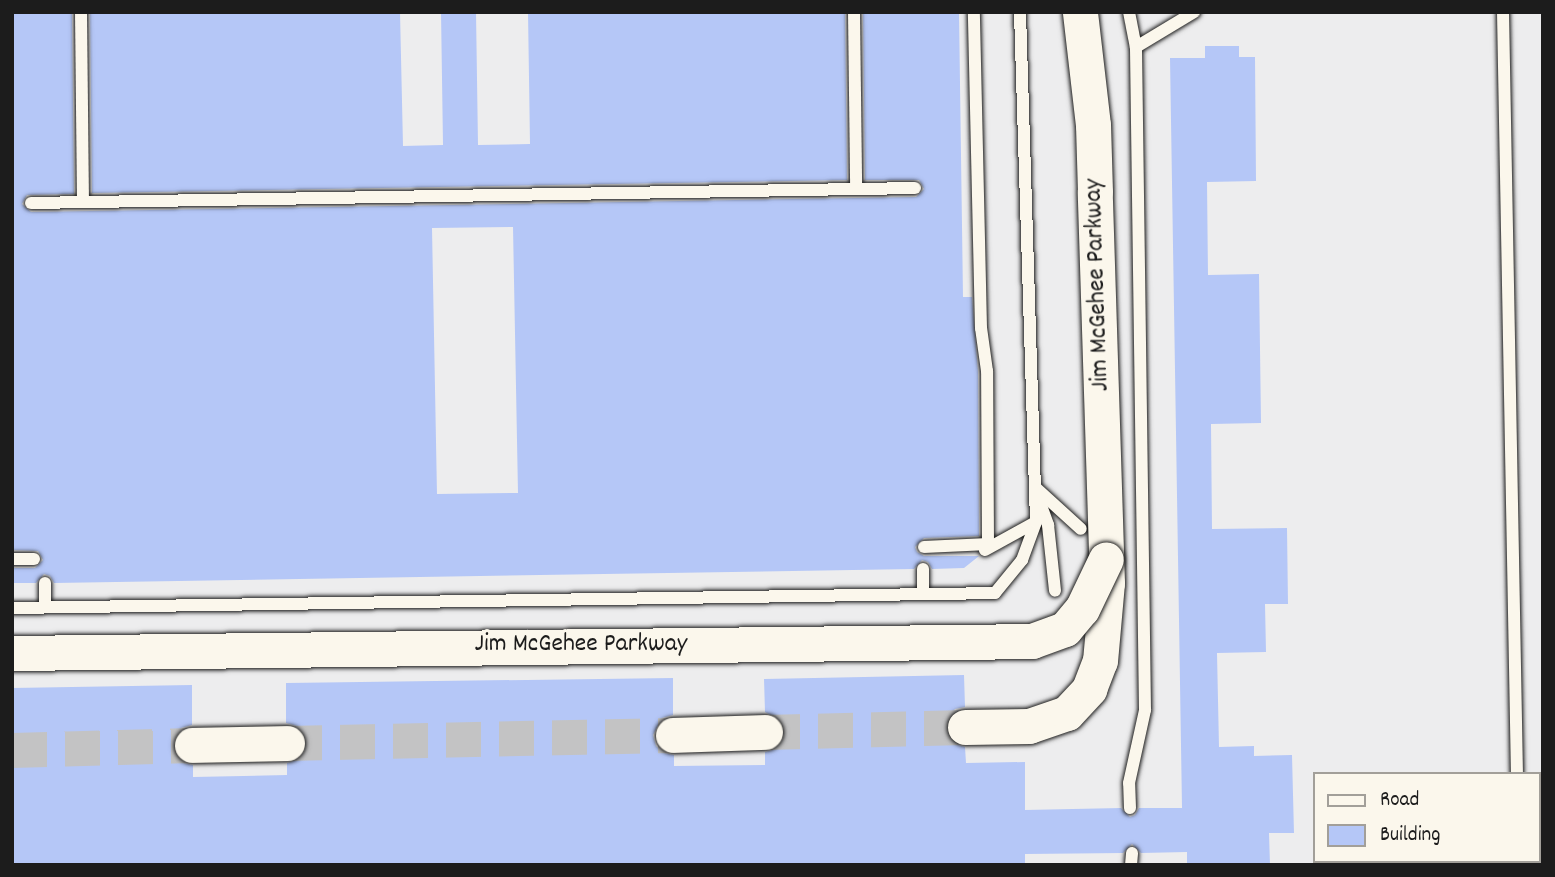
<!DOCTYPE html>
<html>
<head>
<meta charset="utf-8">
<style>
	body { margin:0 }
	#map { position:relative; width:1555px; height:877px; overflow:hidden; background:#ededee; font-family:Dekko,sans-serif }
	div>[style] { position:absolute }
	.building>* { inset:0; background:#b5c7f7 }
	.secondary-tunnel>* { height:35px; margin-top:-17.5px; transform-origin:0; background:repeating-linear-gradient(90deg,#c3c3c4 0 35px,transparent 0 53px) }
	.roads { filter:drop-shadow(0 0 2px #1c1c1c) drop-shadow(0 0 2px #1c1c1c) }
	.lane>* { height:12px; margin:-6px; padding:0 6px; transform-origin:6px; border-radius:6px; background:#fbf7ec }
	.secondary>* { height:35px; margin:-17.5px; padding:0 17.5px; transform-origin:17.5px; border-radius:17.5px; background:#fbf7ec }
	.bridges { filter:drop-shadow(0 0 2px #1c1c1c) drop-shadow(0 0 2px #1c1c1c) }
	.secondary-bridge>* { height:35px; margin:-17.5px; padding:0 17.5px; transform-origin:17.5px; border-radius:17.5px; background:#fbf7ec }
	span { translate:-50% -50%; white-space:nowrap; text-align:center; line-height:1.15; -webkit-text-stroke:6px #fbf7ec; paint-order:stroke }
	.street-label { font-size:26px; color:#1c1c1c }
	.frame { position:absolute; inset:0; border:14px solid #1c1c1c; pointer-events:none }
	.legend { position:absolute; left:1313px; top:772px; width:228px; height:91px; box-sizing:border-box; background:#fbf7ec; border:2px solid #a29f99; margin:0; padding:9px 12px; list-style:none; font-size:21px; color:#1c1c1c }
	.legend li { display:flex; align-items:center; gap:14px; height:35px }
	.legend b { width:35px; border:2px solid #a29f99 }
</style>
</head>
<body>
<div id="map">
	<div class="building">
		<i style="clip-path:polygon(evenodd,12px 12px,72px 12px,74px 194px,27px 195px,22px 204px,31px 212px,916px 197px,924px 189px,919px 180px,865px 180px,863px 12px,959px 12px,963px 297px,972px 297px,978px 372px,979px 536px,924px 538px,915px 547px,917px 552px,924px 556px,979px 556px,964px 568px,932px 569px,928px 562px,922px 560px,914px 569px,54px 583px,50px 576px,44px 574px,36px 583px,12px 583px,12px 568px,35px 568px,43px 560px,38px 551px,12px 550px,12px 12px,513px 227px,518px 493px,437px 494px,432px 228px,513px 227px)"></i>
		<i style="clip-path:polygon(90px 12px,400px 12px,403px 146px,443px 145px,441px 12px,476px 12px,478px 145px,530px 144px,528px 12px,845px 12px,847px 180px,92px 193px)"></i>
		<i style="clip-path:polygon(1205px 46px,1239px 46px,1239px 57px,1255px 57px,1256px 181px,1207px 182px,1208px 275px,1259px 274px,1261px 423px,1211px 424px,1212px 529px,1287px 528px,1288px 604px,1265px 604px,1266px 652px,1217px 653px,1219px 747px,1254px 746px,1254px 756px,1292px 755px,1294px 833px,1269px 833px,1270px 865px,1187px 865px,1187px 852px,1141px 853px,1132px 844px,1123px 853px,1025px 854px,1025px 865px,12px 865px,12px 688px,192px 685px,192px 725px,181px 728px,172px 745px,175px 756px,183px 763px,193px 765px,193px 777px,287px 775px,287px 763px,297px 760px,304px 753px,307px 742px,297px 726px,286px 723px,286px 683px,673px 678px,673px 715px,662px 718px,653px 735px,656px 746px,664px 753px,674px 755px,674px 766px,765px 765px,765px 752px,776px 749px,785px 732px,782px 721px,765px 712px,764px 679px,964px 675px,965px 707px,955px 709px,948px 717px,945px 727px,947px 737px,955px 744px,965px 747px,966px 763px,1025px 762px,1025px 810px,1121px 808px,1130px 817px,1135px 815px,1139px 808px,1182px 808px,1170px 58px,1205px 58px)"></i>
	</div>
	<div class="secondary-tunnel">
		<i style="left:765px;top:732px;width:200px;rotate:-1.4deg"></i>
		<i style="left:287px;top:743px;width:386px;rotate:-1.2deg"></i>
		<i style="left:12px;top:750px;width:180px;rotate:-1.6deg"></i>
	</div>
	<div class="roads">
		<div class="lane">
			<i style="left:81px;top:12px;width:190px;rotate:89.4deg"></i>
			<i style="left:854px;top:12px;width:176px;rotate:89.3deg"></i>
			<i style="left:1129px;top:12px;width:36px;rotate:79deg"></i>
			<i style="left:1503px;top:12px;width:762px;rotate:88.95deg"></i>
			<i style="left:31px;top:203px;width:884px;rotate:-0.97deg"></i>
			<i style="left:1037px;top:489px;width:59px;rotate:42.3deg"></i>
			<i style="left:1038px;top:497px;width:30px;rotate:70deg"></i>
			<i style="left:1048px;top:525px;width:66px;rotate:83.9deg"></i>
			<i style="left:924px;top:547px;width:64px;rotate:-2.7deg"></i>
			<i style="left:988px;top:544px;width:173px;rotate:-90.3deg"></i>
			<i style="left:987px;top:371px;width:43px;rotate:-97.9deg"></i>
			<i style="left:981px;top:328px;width:316px;rotate:-91.3deg"></i>
			<i style="left:985px;top:550px;width:58px;rotate:-28.8deg"></i>
			<i style="left:12px;top:559px;width:22px"></i>
			<i style="left:923px;top:569px;width:25px;rotate:90deg"></i>
			<i style="left:45px;top:583px;width:24px;rotate:90deg"></i>
			<i style="left:12px;top:608px;width:983px;rotate:-0.87deg"></i>
			<i style="left:995px;top:593px;width:43px;rotate:-50.7deg"></i>
			<i style="left:1022px;top:560px;width:40px;rotate:-69.8deg"></i>
			<i style="left:1036px;top:522px;width:510px;rotate:-91.8deg"></i>
			<i style="left:1130px;top:808px;width:25px;rotate:-92deg"></i>
			<i style="left:1129px;top:783px;width:75px;rotate:-77.6deg"></i>
			<i style="left:1145px;top:710px;width:663px;rotate:-90.78deg"></i>
			<i style="left:1136px;top:47px;width:68px;rotate:-31.1deg"></i>
			<i style="left:1519px;top:861px;width:4px;rotate:90deg"></i>
			<i style="left:1131px;top:865px;width:12px;rotate:-85deg"></i>
		</div>
		<div class="secondary">
			<i style="left:965px;top:727px;width:64px;rotate:-0.9deg"></i>
			<i style="left:1029px;top:726px;width:40px;rotate:-18.9deg"></i>
			<i style="left:1067px;top:713px;width:33px;rotate:-47deg"></i>
			<i style="left:1089px;top:689px;width:30px;rotate:-69deg"></i>
			<i style="left:1100px;top:661px;width:78px;rotate:-84.9deg"></i>
			<i style="left:1107px;top:583px;width:391px;rotate:-91.8deg"></i>
			<i style="left:1095px;top:192px;width:67px;rotate:-91.7deg"></i>
			<i style="left:1093px;top:125px;width:114px;rotate:-96.6deg"></i>
			<i style="left:673px;top:735px;width:92px;rotate:-1.9deg"></i>
			<i style="left:192px;top:745px;width:95px;rotate:-1.2deg"></i>
		</div>
	</div>
	<div class="bridges">
		<div class="secondary-bridge">
			<i style="left:12px;top:653px;width:1020px;rotate:-0.67deg"></i>
			<i style="left:1032px;top:641px;width:35px;rotate:-20deg"></i>
			<i style="left:1065px;top:629px;width:26px;rotate:-50deg"></i>
			<i style="left:1082px;top:609px;width:55px;rotate:-64.4deg"></i>
		</div>
	</div>
	<div class="street-label">
		<span style="left:1098px;top:285px;rotate:-92deg">Jim McGehee Parkway</span>
		<span style="left:581px;top:645px">Jim McGehee Parkway</span>
	</div>
	<div class="frame"></div>
	<ul class="legend">
	<li><b style="height:9px;background:#fbf7ec"></b>Road</li>
	<li><b style="height:19px;background:#b5c7f7"></b>Building</li>
	</ul>
</div>
</body>
</html>
